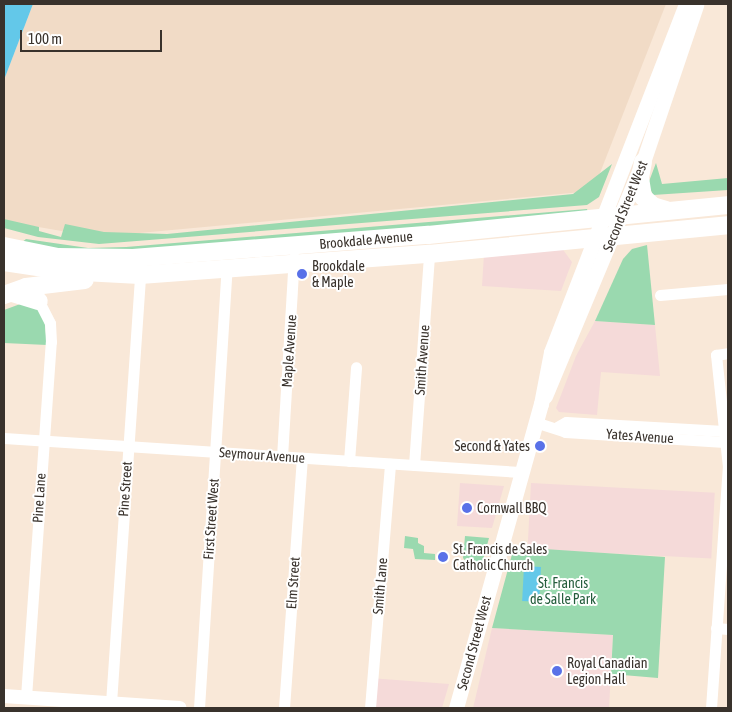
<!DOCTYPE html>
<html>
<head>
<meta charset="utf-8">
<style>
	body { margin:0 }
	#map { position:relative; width:732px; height:712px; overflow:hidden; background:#f9e8d8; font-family:"Asap Condensed",sans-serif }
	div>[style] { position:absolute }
	.commercial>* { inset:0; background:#f5dad9; transform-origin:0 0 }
	.built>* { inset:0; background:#f1dbc6 }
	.green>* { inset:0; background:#9ad9af }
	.water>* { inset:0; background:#63c8e9; transform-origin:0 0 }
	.minor>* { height:11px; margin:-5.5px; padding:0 5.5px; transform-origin:5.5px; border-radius:5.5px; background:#fff }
	.tertiary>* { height:14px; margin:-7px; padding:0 7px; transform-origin:7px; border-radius:7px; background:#fff }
	.secondary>* { height:15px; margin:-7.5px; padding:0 7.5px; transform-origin:7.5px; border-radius:7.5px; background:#fff }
	.primary>* { height:18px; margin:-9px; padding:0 9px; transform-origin:9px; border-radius:9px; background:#fff }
	.dots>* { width:14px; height:14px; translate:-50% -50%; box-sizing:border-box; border:2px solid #fff; border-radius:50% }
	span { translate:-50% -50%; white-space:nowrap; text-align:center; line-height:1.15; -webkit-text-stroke:4px #fff; paint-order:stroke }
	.street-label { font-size:14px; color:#39322c }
	.poi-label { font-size:14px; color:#39322c }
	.left { translate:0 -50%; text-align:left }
	.right { translate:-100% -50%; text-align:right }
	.park-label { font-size:14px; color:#245d3c }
	.frame { position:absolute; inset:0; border:5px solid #39322c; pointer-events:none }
	.scale { position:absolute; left:20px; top:30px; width:142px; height:22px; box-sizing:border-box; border:2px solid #39322c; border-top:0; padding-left:6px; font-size:15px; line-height:18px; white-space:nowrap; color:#39322c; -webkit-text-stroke:4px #fff; paint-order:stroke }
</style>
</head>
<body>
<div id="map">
	<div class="commercial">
		<i style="clip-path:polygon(561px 247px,572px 262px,561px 291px,482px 286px,484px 254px)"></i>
		<i style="clip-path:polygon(595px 321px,655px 325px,660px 376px,601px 372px,597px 415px,559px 412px,556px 408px,576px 356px)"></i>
		<i style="clip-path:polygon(460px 483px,504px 486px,492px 528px,457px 526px)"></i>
		<i style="left:531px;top:483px;width:184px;height:66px;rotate:3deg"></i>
		<i style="clip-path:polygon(492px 628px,613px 635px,609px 708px,473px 708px)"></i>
		<i style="clip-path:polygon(370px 678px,449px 684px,442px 708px,392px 708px,368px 707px)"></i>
	</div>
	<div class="built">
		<i style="clip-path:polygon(33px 4px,666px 4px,593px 191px,96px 237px,4px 221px,4px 80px)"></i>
	</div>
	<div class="green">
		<i style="clip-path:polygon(656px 163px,662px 184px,728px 178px,728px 190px,653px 195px,648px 184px)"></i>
		<i style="clip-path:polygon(612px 164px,599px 197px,587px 205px,99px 244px,38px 237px,4px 228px,4px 219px,39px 227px,39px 231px,61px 237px,65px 224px,104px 232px,167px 234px,573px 194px)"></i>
		<i style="clip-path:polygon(587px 209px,588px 212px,581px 214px,143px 251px,72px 251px,21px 243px,26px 239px,88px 248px,126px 247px)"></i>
		<i style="clip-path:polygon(647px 245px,655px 325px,595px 321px,623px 259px,632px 249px)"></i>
		<i style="clip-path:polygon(31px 300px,44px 316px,47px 345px,4px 343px,4px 310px)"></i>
		<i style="clip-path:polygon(405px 536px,418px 538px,418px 543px,424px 546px,424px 553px,435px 554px,435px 560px,415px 559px,413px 549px,404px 548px)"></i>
		<i style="clip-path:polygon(465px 536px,489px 538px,480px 571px,472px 569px,463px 558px)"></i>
		<i style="clip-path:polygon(514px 547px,665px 557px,658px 678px,611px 674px,613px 635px,492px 628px)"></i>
	</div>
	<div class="water">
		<i style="clip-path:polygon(4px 4px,33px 4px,4px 80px)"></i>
		<i style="left:524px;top:566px;width:17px;height:35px;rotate:3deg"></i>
	</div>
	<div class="minor">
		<i style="left:660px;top:295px;width:68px;rotate:-5deg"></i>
		<i style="left:535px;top:422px;width:32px;rotate:18deg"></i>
		<i style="left:565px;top:432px;width:160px;rotate:3.6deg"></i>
		<i style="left:557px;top:427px;width:10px;rotate:-29deg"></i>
		<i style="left:566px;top:422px;width:158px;rotate:3.3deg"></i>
		<i style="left:4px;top:438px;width:517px;rotate:3.77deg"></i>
		<i style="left:282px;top:457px;width:200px;rotate:-86.6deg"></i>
		<i style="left:349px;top:461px;width:94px;rotate:-85.7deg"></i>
		<i style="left:414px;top:465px;width:212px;rotate:-85.9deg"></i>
		<i style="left:716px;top:628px;width:12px;rotate:5deg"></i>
		<i style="left:26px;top:697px;width:356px;rotate:-86deg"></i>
		<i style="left:51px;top:342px;width:19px;rotate:-93deg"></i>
		<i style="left:50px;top:323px;width:25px;rotate:-117deg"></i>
		<i style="left:111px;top:703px;width:429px;rotate:-86.1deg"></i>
		<i style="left:199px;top:708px;width:440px;rotate:-86.4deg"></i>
		<i style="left:284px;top:708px;width:251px;rotate:-85.9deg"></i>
		<i style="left:370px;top:708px;width:245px;rotate:-85.3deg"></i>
		<i style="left:711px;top:708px;width:242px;rotate:-86deg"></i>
		<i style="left:728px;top:467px;width:113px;rotate:-96.1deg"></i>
		<i style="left:716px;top:355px;width:12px;rotate:-9deg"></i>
	</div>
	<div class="tertiary">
		<i style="left:4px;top:696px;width:176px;rotate:3.9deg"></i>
	</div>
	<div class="secondary">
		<i style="left:545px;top:396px;width:254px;rotate:-67.3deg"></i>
		<i style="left:643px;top:162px;width:166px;rotate:-71.3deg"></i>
		<i style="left:456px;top:708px;width:316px;rotate:-74.4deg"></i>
		<i style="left:541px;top:404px;width:53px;rotate:-79.1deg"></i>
		<i style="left:551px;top:352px;width:373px;rotate:-68.8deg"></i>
	</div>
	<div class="primary">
		<i style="left:643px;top:162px;width:16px;rotate:101deg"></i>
		<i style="left:640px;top:178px;width:19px;rotate:81deg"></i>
		<i style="left:643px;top:197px;width:13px;rotate:42deg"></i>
		<i style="left:653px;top:206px;width:14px;rotate:17deg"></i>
		<i style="left:4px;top:246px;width:55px;rotate:11.5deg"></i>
		<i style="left:58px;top:257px;width:75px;rotate:0.8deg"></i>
		<i style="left:133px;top:258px;width:296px;rotate:-4.5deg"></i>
		<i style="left:428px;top:235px;width:301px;rotate:-5.7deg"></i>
		<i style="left:4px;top:262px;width:61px;rotate:8.5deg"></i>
		<i style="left:64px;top:271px;width:76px;rotate:3deg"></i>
		<i style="left:140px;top:275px;width:290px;rotate:-4.2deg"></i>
		<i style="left:429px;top:254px;width:300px;rotate:-5.5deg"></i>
		<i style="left:12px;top:293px;width:28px;rotate:17deg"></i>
		<i style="left:4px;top:295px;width:23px;rotate:-20deg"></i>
		<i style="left:26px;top:287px;width:59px;rotate:-6.8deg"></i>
	</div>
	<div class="dots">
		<i style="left:302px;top:274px;background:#5971e8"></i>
		<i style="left:540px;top:446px;background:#5971e8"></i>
		<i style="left:467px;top:508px;background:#5971e8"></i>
		<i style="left:443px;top:557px;background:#5971e8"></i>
		<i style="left:557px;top:671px;background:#5971e8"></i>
	</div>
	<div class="street-label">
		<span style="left:625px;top:206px;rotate:-68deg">Second Street West</span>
		<span style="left:366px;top:240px;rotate:-5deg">Brookdale Avenue</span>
		<span style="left:289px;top:351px;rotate:-86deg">Maple Avenue</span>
		<span style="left:422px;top:360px;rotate:-86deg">Smith Avenue</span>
		<span style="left:640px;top:436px;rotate:4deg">Yates Avenue</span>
		<span style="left:262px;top:455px;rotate:4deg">Seymour Avenue</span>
		<span style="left:125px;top:489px;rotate:-86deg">Pine Street</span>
		<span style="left:39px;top:498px;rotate:-86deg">Pine Lane</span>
		<span style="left:211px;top:519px;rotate:-86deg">First Street West</span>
		<span style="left:293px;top:583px;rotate:-86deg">Elm Street</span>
		<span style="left:380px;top:586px;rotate:-85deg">Smith Lane</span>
		<span style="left:474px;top:643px;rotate:-75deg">Second Street West</span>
	</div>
	<div class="poi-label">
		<span class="left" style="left:312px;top:274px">Brookdale<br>&amp; Maple</span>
		<span class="right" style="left:530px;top:446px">Second &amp; Yates</span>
		<span class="left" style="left:477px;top:508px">Cornwall BBQ</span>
		<span class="left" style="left:453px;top:557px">St. Francis de Sales<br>Catholic Church</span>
		<span class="left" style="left:567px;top:671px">Royal Canadian<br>Legion Hall</span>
	</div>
	<div class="park-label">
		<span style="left:563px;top:591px">St. Francis<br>de Salle Park</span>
	</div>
	<div class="frame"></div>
	<div class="scale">100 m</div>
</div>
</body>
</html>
